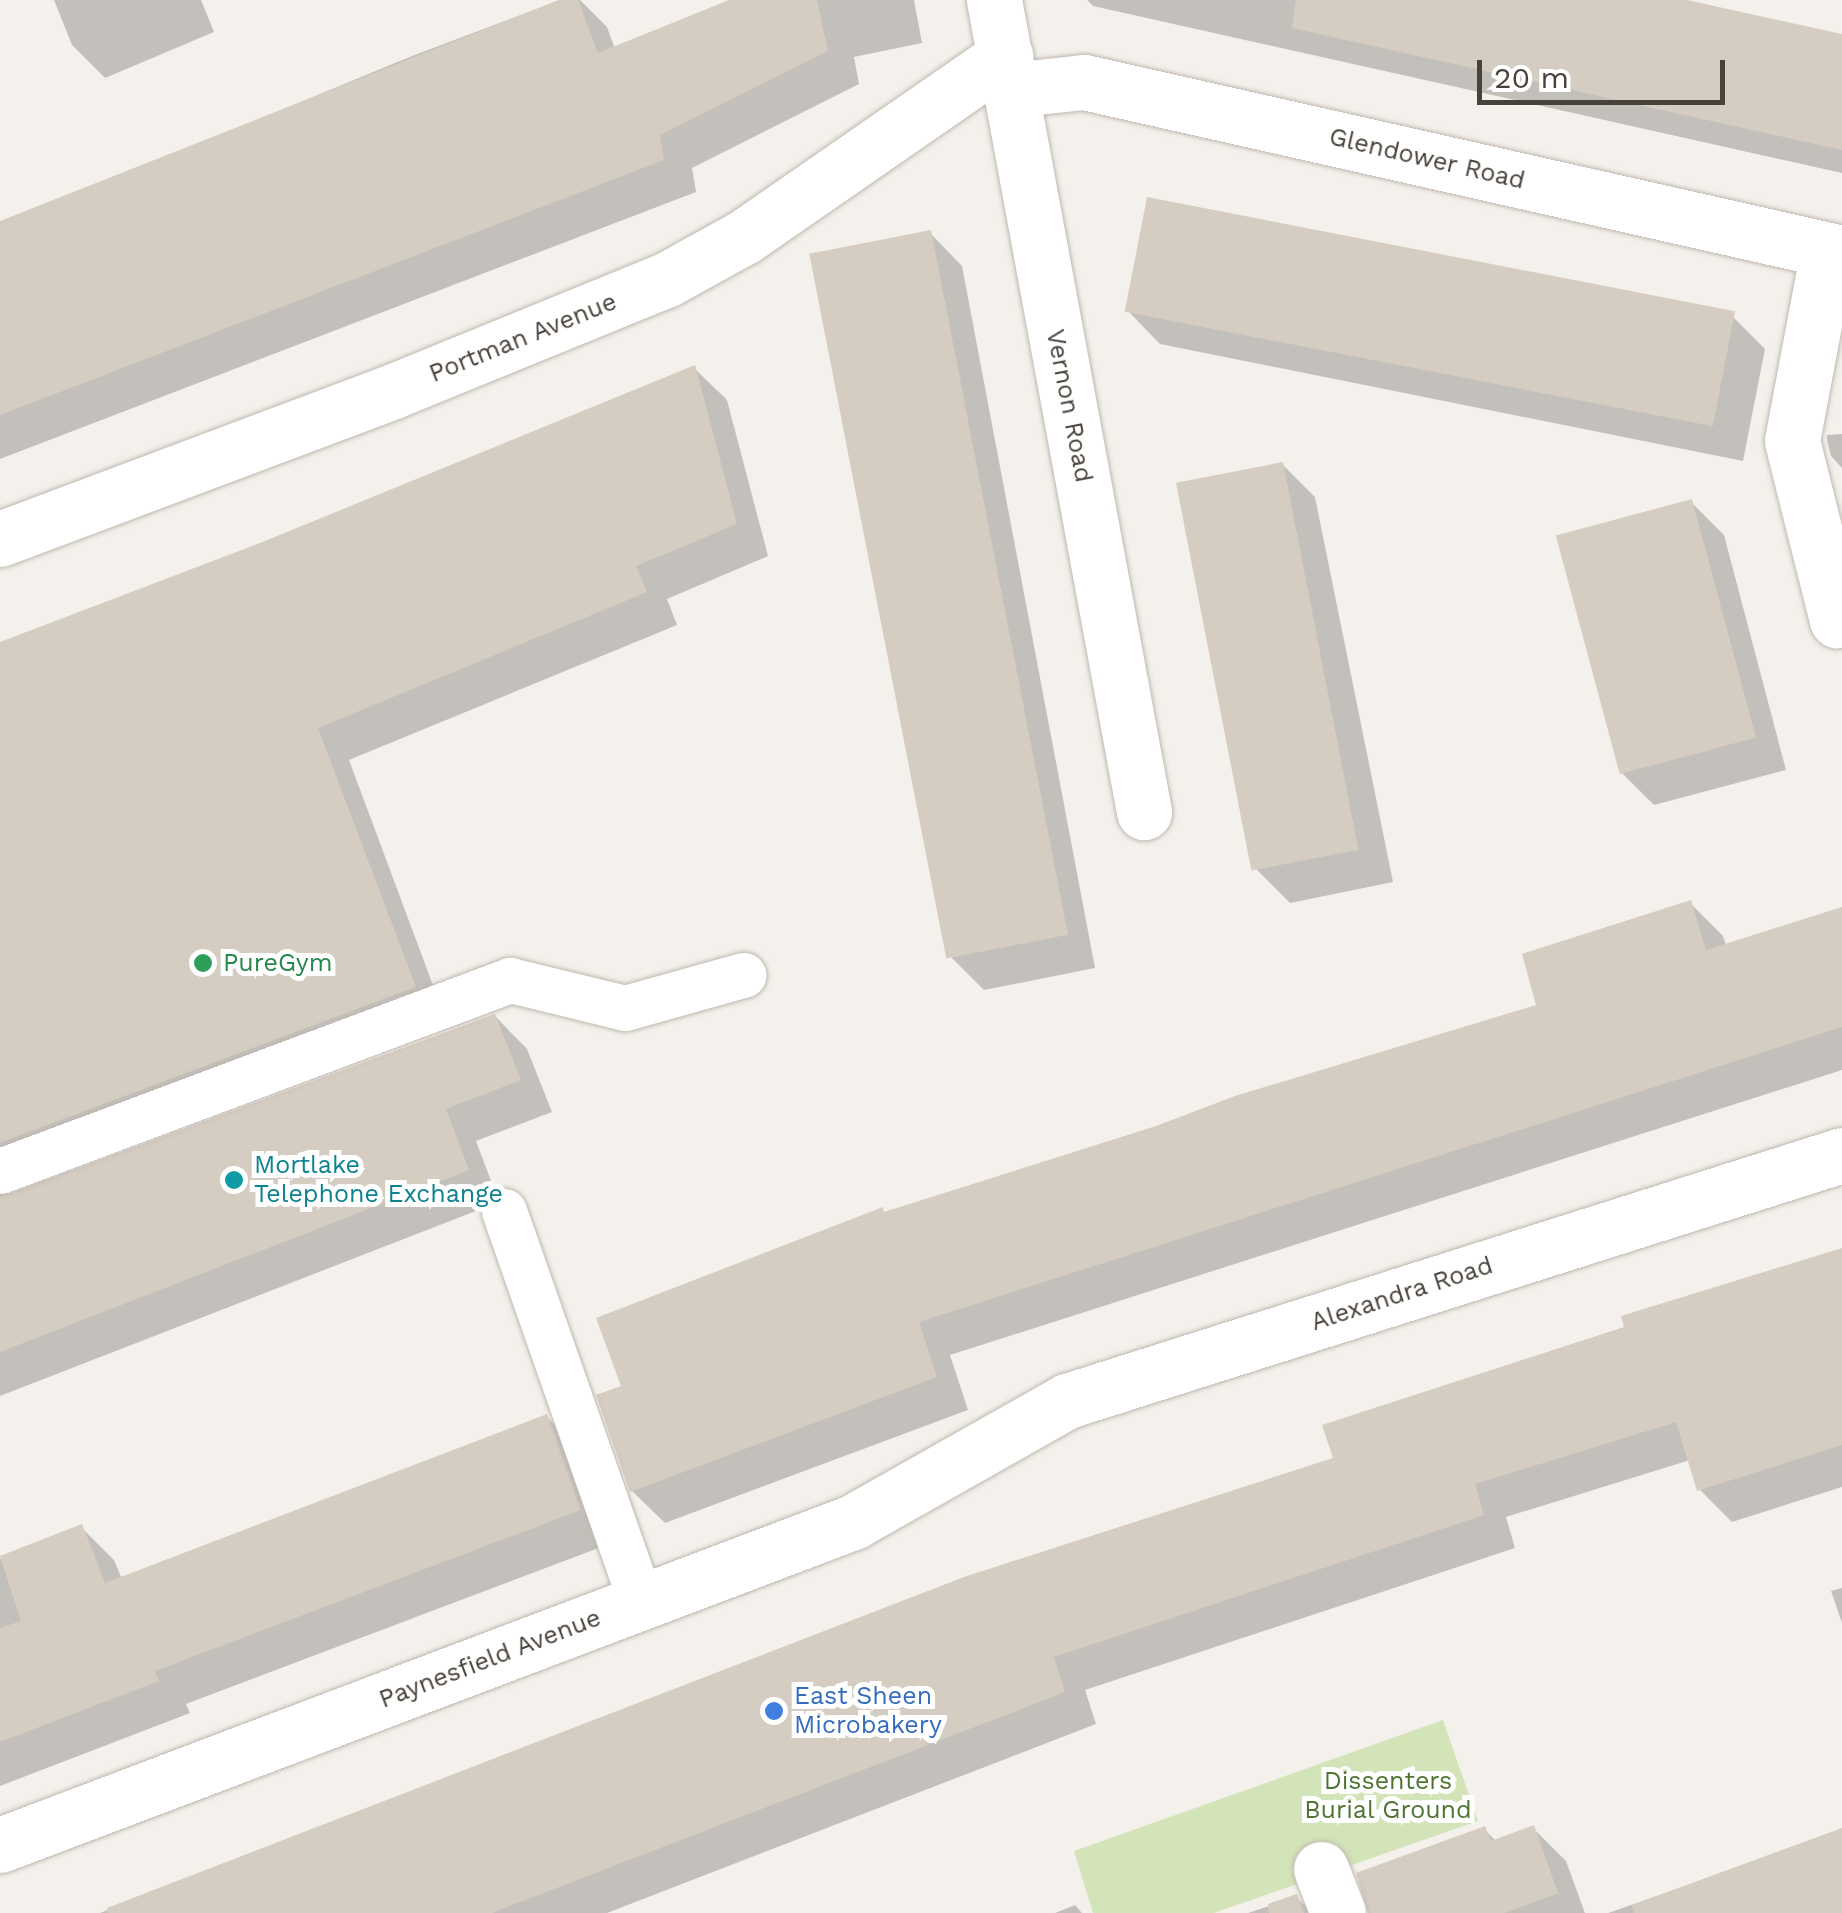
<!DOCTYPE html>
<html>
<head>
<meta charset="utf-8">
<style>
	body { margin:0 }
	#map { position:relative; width:1842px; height:1913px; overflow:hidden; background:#f4f1ec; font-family:"Work Sans",sans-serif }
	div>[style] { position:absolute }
	.green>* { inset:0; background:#d3e4b9 }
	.shadow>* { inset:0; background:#0003 }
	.building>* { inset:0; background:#d5ccc2; transform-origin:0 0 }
	.roads { filter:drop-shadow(0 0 2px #bfb8af) drop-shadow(0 0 2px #bfb8af) }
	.service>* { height:45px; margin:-22.5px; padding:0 22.5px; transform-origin:22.5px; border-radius:22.5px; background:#fff }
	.minor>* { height:55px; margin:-27.5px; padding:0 27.5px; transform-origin:27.5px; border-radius:27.5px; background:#fff }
	.dots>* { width:28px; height:28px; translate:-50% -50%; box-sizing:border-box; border:5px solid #fff; border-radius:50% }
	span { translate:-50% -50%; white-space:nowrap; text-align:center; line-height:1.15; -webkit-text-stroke:10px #fff; paint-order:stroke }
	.street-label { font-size:25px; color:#48423a }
	.leisure-label { font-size:25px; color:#27864d }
	.left { translate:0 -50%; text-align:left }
	.culture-label { font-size:25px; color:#0d838f }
	.shop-label { font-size:25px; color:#366cbe }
	.park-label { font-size:25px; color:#4f7432 }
	.scale { position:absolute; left:1477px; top:60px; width:248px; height:45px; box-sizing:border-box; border:5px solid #48423a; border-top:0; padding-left:12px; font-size:30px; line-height:35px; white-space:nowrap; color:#48423a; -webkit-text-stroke:8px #fff; paint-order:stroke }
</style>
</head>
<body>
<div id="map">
	<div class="green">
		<i style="clip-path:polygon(1443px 1720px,1478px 1821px,1214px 1913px,1093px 1913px,1074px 1851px)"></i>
	</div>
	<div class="shadow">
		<i style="clip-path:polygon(54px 0,201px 0,214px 32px,105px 78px,72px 45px)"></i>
		<i style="clip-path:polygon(560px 0,580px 0,607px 27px,615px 49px,736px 0,914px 0,922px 43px,854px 57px,859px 84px,692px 168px,696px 192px,0 459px,0 226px,412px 56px)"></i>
		<i style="clip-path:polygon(1087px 0,1683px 0,1842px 36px,1842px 173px,1093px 6px)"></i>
		<i style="clip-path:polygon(930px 233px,962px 266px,1095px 968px,984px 990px,952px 958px)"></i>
		<i style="clip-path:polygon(1128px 311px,1732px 316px,1765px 349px,1743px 461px,1160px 344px)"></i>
		<i style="clip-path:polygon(694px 368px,727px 400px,768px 556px,667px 599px,677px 625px,349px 760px,446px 1020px,11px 1187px,6px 1199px,495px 1016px,527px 1049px,552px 1112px,476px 1141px,499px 1202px,0 1396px,0 645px,261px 545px)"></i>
		<i style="clip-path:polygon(1842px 434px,1842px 468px,1831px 456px,1827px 440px,1827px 435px)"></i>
		<i style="clip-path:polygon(1282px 464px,1315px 497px,1393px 882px,1290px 903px,1257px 870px)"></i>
		<i style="clip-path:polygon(1691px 502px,1724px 535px,1786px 770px,1654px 805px,1621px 772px)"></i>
		<i style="clip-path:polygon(1690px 903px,1723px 936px,1726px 945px,1842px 909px,1842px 1070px,950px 1355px,968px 1410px,665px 1523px,632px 1491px,624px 1388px,886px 1214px,1539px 1006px)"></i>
		<i style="clip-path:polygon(1842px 1251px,1842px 1487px,1732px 1522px,1699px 1489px,1690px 1460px,1506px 1517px,1515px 1548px,1085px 1690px,1096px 1724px,607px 1913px,100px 1913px,965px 1579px,1336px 1459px,1627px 1329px)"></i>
		<i style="clip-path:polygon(547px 1417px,579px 1450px,612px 1543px,186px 1704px,190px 1713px,0 1786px,0 1559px,81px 1527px,114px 1560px,122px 1579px)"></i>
		<i style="clip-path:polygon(1842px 1588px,1842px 1623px,1831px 1591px)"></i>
		<i style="clip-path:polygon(1533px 1828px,1566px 1861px,1585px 1913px,1370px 1913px,1484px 1829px,1496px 1841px)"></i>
		<i style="clip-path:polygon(1842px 1832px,1842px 1913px,1608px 1913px)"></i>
		<i style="clip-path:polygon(1296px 1897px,1313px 1913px,1248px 1913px)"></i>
		<i style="clip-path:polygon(1075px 1905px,1082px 1913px,1055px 1913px)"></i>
	</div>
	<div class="building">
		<i style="clip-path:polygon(559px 0,578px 0,598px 53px,729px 0,817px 0,828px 51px,660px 135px,664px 160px,0 415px,0 221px)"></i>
		<i style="clip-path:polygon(1296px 0,1687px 0,1842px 34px,1842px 150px,1292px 28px)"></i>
		<i style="left:1147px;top:197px;width:599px;height:117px;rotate:11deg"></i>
		<i style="left:931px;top:230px;width:718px;height:124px;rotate:79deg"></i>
		<i style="clip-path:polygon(695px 365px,737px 524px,636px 566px,647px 592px,318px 728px,416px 987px,0 1143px,0 642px,260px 543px)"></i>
		<i style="left:1283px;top:462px;width:395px;height:109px;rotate:79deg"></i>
		<i style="left:1692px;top:499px;width:247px;height:141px;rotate:75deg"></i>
		<i style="clip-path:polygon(1691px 900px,1706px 950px,1842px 907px,1842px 1027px,919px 1322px,937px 1377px,630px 1492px,596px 1395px,621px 1386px,596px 1318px,883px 1207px,884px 1212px,1156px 1126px,1235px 1096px,1536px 1005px,1522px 954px)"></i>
		<i style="clip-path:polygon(495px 1014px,521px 1080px,446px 1109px,469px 1170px,0 1352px,0 1197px)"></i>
		<i style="clip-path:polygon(1842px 1248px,1842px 1445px,1697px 1491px,1676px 1422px,1475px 1484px,1484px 1515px,1054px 1657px,1065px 1692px,492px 1913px,108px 1913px,107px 1908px,964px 1577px,1333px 1458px,1322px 1425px,1624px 1327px,1621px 1316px)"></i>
		<i style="clip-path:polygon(547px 1414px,581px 1510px,155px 1671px,159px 1681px,0 1742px,0 1628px,21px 1621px,0 1556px,82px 1524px,105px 1583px)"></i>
		<i style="clip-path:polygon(1534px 1825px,1558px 1893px,1505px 1913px,1368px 1913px,1356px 1873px,1485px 1826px,1491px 1841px)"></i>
		<i style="clip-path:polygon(1842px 1828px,1842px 1913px,1634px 1913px,1632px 1905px)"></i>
		<i style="clip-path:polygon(1297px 1894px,1304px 1913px,1269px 1913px,1268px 1904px)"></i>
	</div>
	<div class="roads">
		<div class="service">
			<i style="left:0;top:1171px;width:545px;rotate:-20.53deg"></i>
			<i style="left:510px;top:980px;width:118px;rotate:13.7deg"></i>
			<i style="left:625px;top:1008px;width:123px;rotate:-15.6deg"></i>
			<i style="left:504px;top:1211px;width:414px;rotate:70.7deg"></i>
		</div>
		<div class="minor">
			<i style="left:994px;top:0;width:826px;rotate:79.53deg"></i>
			<i style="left:1010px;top:90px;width:74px;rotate:-6.2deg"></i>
			<i style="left:1084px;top:82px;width:777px;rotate:12.71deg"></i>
			<i style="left:1828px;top:250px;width:194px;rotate:100.7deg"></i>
			<i style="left:1792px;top:441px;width:185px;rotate:75.9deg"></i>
			<i style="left:0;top:539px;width:418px;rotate:-20.6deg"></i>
			<i style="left:391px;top:392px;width:297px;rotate:-22.2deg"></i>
			<i style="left:666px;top:280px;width:89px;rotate:-28.9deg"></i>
			<i style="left:744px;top:237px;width:318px;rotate:-34.7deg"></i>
			<i style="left:0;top:1845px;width:912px;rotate:-20.74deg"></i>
			<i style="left:853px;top:1522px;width:246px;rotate:-29.5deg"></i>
			<i style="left:1067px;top:1401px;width:813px;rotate:-17.61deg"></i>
			<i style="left:1321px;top:1869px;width:47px;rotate:68.9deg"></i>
		</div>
	</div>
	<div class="dots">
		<i style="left:203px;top:963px;background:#2e9e5b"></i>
		<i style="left:234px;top:1180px;background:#0f9aa8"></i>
		<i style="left:774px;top:1711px;background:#3f7fe0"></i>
	</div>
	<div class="street-label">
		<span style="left:1427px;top:159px;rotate:13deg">Glendower Road</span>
		<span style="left:523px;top:338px;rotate:-22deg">Portman Avenue</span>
		<span style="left:1069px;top:406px;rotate:79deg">Vernon Road</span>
		<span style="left:1402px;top:1294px;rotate:-18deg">Alexandra Road</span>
		<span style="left:490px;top:1659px;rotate:-21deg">Paynesfield Avenue</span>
	</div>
	<div class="leisure-label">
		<span class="left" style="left:223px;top:963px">PureGym</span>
	</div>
	<div class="culture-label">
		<span class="left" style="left:254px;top:1180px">Mortlake<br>Telephone Exchange</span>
	</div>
	<div class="shop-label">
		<span class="left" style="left:794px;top:1711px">East Sheen<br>Microbakery</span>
	</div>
	<div class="park-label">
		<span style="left:1388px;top:1796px">Dissenters<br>Burial Ground</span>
	</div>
	<div class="scale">20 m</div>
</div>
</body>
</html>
